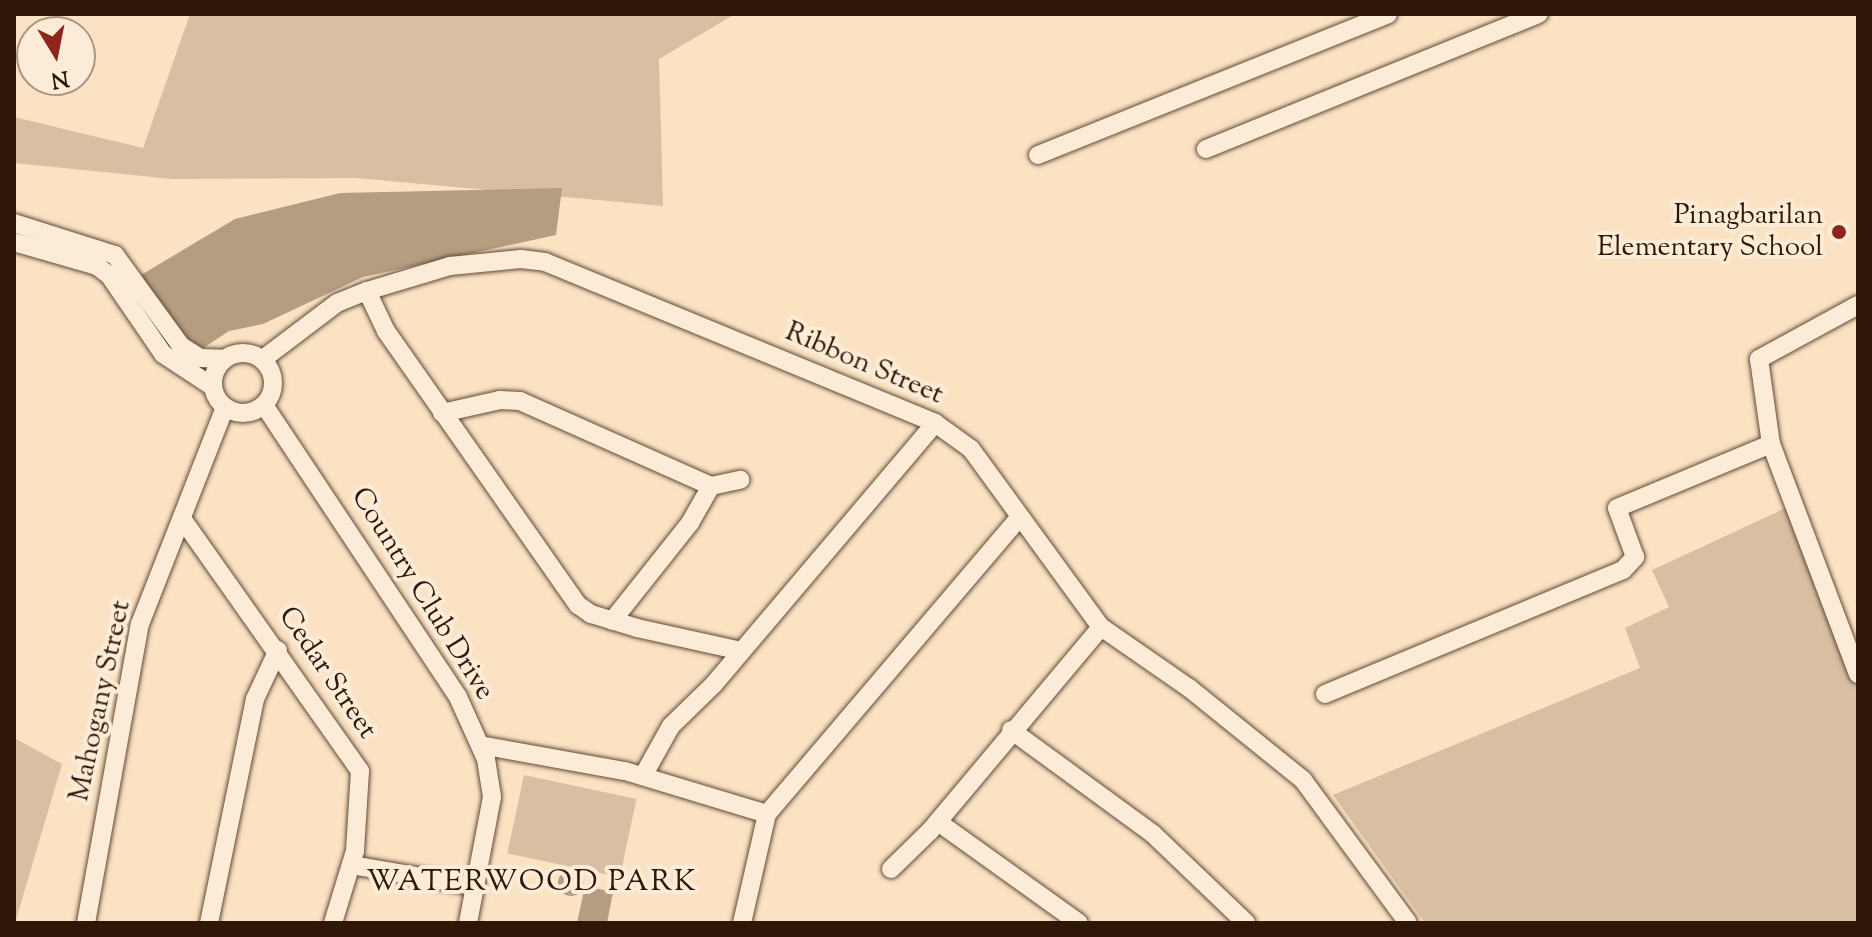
<!DOCTYPE html>
<html>
<head>
<meta charset="utf-8">
<style>
	body { margin:0 }
	#map { position:relative; width:1872px; height:937px; overflow:hidden; background:#fae2c2; font-family:"Sorts Mill Goudy",serif }
	div>[style] { position:absolute }
	.green>* { inset:0; background:#d8bfa2; transform-origin:0 0 }
	.water>* { inset:0; background:#b59d82 }
	.round { border-radius:50% }
	.roads { filter:drop-shadow(0 0 2px #624936) drop-shadow(0 0 2px #624936) }
	.street>* { height:18px; margin:-9px; padding:0 9px; transform-origin:9px; border-radius:9px; background:#fcecd7 }
	.street>.ring { margin:-9px; padding:0; box-sizing:content-box; background:none; border:18px solid #fcecd7; border-radius:50% }
	.dots>* { width:22px; height:22px; translate:-50% -50%; box-sizing:border-box; border:4px solid #fcecd7; border-radius:50% }
	span { translate:-50% -50%; white-space:nowrap; text-align:center; line-height:1.15; -webkit-text-stroke:8px #fcecd7; paint-order:stroke }
	.poi-label { font-size:28px; color:#301607 }
	.right { translate:-100% -50%; text-align:right }
	.street-label { font-size:28px; color:#301607 }
	.neighbourhood-label { font-size:30px; color:#301607; letter-spacing:2px }
	.frame { position:absolute; inset:0; border:16px solid #301607; pointer-events:none }
	.north { position:absolute; left:16px; top:16px; width:80px; height:80px; box-sizing:border-box; background:#fcecd7; border:2px solid #aa9684; border-radius:50%; rotate:170deg; font-size:22px; font-weight:700; line-height:32px; text-align:center; color:#301607 }
	.north::after { content:''; display:block; margin:auto; width:28px; height:36px; background:#8f2418; clip-path:polygon(50% 0,100% 100%,50% 72%,0 100%) }
</style>
</head>
<body>
<div id="map">
	<div class="green">
		<i style="clip-path:polygon(190px 14px,735px 14px,659px 59px,663px 206px,356px 178px,172px 179px,14px 163px,14px 117px,143px 148px)"></i>
		<i style="clip-path:polygon(1790px 506px,1858px 691px,1858px 923px,1425px 923px,1333px 795px,1640px 668px,1625px 628px,1669px 607px,1652px 570px)"></i>
		<i style="clip-path:polygon(14px 738px,62px 764px,15px 923px,14px 923px)"></i>
		<i style="left:524px;top:775px;width:115px;height:80px;rotate:12deg"></i>
	</div>
	<div class="water">
		<i style="clip-path:polygon(562px 188px,556px 235px,363px 277px,263px 324px,229px 331px,196px 353px,179px 338px,141px 275px,235px 219px,340px 193px)"></i>
		<i class="round" style="left:558px;top:870px;width:26px;height:26px"></i>
		<i style="clip-path:polygon(585px 886px,613px 892px,607px 923px,577px 923px)"></i>
	</div>
	<div class="roads">
		<div class="street">
			<i style="left:1206px;top:149px;width:359px;rotate:-22.1deg"></i>
			<i style="left:1038px;top:155px;width:377px;rotate:-21.9deg"></i>
			<i style="left:14px;top:223px;width:106px;rotate:17.6deg"></i>
			<i style="left:115px;top:255px;width:112px;rotate:54deg"></i>
			<i style="left:181px;top:346px;width:22px;rotate:32deg"></i>
			<i style="left:200px;top:358px;width:24px;rotate:2deg"></i>
			<i style="left:14px;top:242px;width:86px;rotate:16.1deg"></i>
			<i style="left:97px;top:266px;width:15px;rotate:37deg"></i>
			<i style="left:109px;top:275px;width:96px;rotate:55.6deg"></i>
			<i style="left:163px;top:354px;width:60px;rotate:33.4deg"></i>
			<i style="left:367px;top:291px;width:44px;rotate:64.6deg"></i>
			<i style="left:386px;top:331px;width:335px;rotate:55deg"></i>
			<i style="left:578px;top:605px;width:16px;rotate:35deg"></i>
			<i style="left:591px;top:614px;width:48px;rotate:16.9deg"></i>
			<i style="left:637px;top:628px;width:107px;rotate:12.4deg"></i>
			<i style="left:1858px;top:305px;width:113px;rotate:151.4deg"></i>
			<i style="left:1759px;top:359px;width:86px;rotate:82deg"></i>
			<i style="left:1771px;top:444px;width:246px;rotate:69.3deg"></i>
			<i class="ring" style="left:213px;top:353px;width:42px;height:42px"></i>
			<i style="left:263px;top:359px;width:93px;rotate:-37.1deg"></i>
			<i style="left:337px;top:303px;width:32px;rotate:-22deg"></i>
			<i style="left:367px;top:291px;width:87px;rotate:-16.8deg"></i>
			<i style="left:450px;top:266px;width:71px;rotate:-5.6deg"></i>
			<i style="left:521px;top:259px;width:24px;rotate:7deg"></i>
			<i style="left:545px;top:262px;width:422px;rotate:22.4deg"></i>
			<i style="left:935px;top:423px;width:44px;rotate:35.8deg"></i>
			<i style="left:971px;top:449px;width:220px;rotate:53.9deg"></i>
			<i style="left:1101px;top:627px;width:107px;rotate:34.7deg"></i>
			<i style="left:1189px;top:688px;width:146px;rotate:38.9deg"></i>
			<i style="left:1303px;top:780px;width:177px;rotate:53.7deg"></i>
			<i style="left:264px;top:405px;width:351px;rotate:56.4deg"></i>
			<i style="left:458px;top:697px;width:68px;rotate:65.7deg"></i>
			<i style="left:486px;top:759px;width:38px;rotate:81deg"></i>
			<i style="left:492px;top:797px;width:128px;rotate:100.8deg"></i>
			<i style="left:442px;top:413px;width:59px;rotate:-12.6deg"></i>
			<i style="left:500px;top:400px;width:20px;rotate:3deg"></i>
			<i style="left:520px;top:401px;width:209px;rotate:24deg"></i>
			<i style="left:711px;top:486px;width:43px;rotate:119.6deg"></i>
			<i style="left:690px;top:523px;width:125px;rotate:128.5deg"></i>
			<i style="left:711px;top:486px;width:30px;rotate:-12deg"></i>
			<i style="left:183px;top:520px;width:307px;rotate:54.8deg"></i>
			<i style="left:360px;top:771px;width:80px;rotate:93.6deg"></i>
			<i style="left:355px;top:851px;width:75px;rotate:107deg"></i>
			<i style="left:1325px;top:694px;width:323px;rotate:-22.6deg"></i>
			<i style="left:1623px;top:570px;width:18px;rotate:-47deg"></i>
			<i style="left:1635px;top:557px;width:52px;rotate:-110.2deg"></i>
			<i style="left:1617px;top:508px;width:167px;rotate:-22.6deg"></i>
			<i style="left:1011px;top:730px;width:176px;rotate:36.2deg"></i>
			<i style="left:1153px;top:834px;width:129px;rotate:43.7deg"></i>
			<i style="left:480px;top:745px;width:147px;rotate:10.2deg"></i>
			<i style="left:625px;top:771px;width:148px;rotate:16.8deg"></i>
			<i style="left:643px;top:776px;width:57px;rotate:-60.8deg"></i>
			<i style="left:671px;top:726px;width:60px;rotate:-44.3deg"></i>
			<i style="left:714px;top:684px;width:342px;rotate:-49.7deg"></i>
			<i style="left:938px;top:822px;width:173px;rotate:35.6deg"></i>
			<i style="left:351px;top:865px;width:125px;rotate:9.7deg"></i>
			<i style="left:891px;top:869px;width:54px;rotate:-44.3deg"></i>
			<i style="left:930px;top:831px;width:266px;rotate:-50deg"></i>
			<i style="left:86px;top:923px;width:304px;rotate:-79.8deg"></i>
			<i style="left:140px;top:624px;width:233px;rotate:-68.6deg"></i>
			<i style="left:209px;top:923px;width:229px;rotate:-78.4deg"></i>
			<i style="left:255px;top:699px;width:54px;rotate:-64.9deg"></i>
			<i style="left:742px;top:923px;width:112px;rotate:-77.1deg"></i>
			<i style="left:767px;top:814px;width:390px;rotate:-49.6deg"></i>
		</div>
	</div>
	<div class="dots">
		<i style="left:1839px;top:232px;background:#8f2418"></i>
	</div>
	<div class="poi-label">
		<span class="right" style="left:1823px;top:232px">Pinagbarilan<br>Elementary School</span>
	</div>
	<div class="street-label">
		<span style="left:864px;top:364px;rotate:23deg">Ribbon Street</span>
		<span style="left:422px;top:594px;rotate:58deg">Country Club Drive</span>
		<span style="left:327px;top:673px;rotate:56deg">Cedar Street</span>
		<span style="left:101px;top:701px;rotate:-78deg">Mahogany Street</span>
	</div>
	<div class="neighbourhood-label">
		<span style="left:532px;top:883px">WATERWOOD PARK</span>
	</div>
	<div class="frame"></div>
	<div class="north">N</div>
</div>
</body>
</html>
